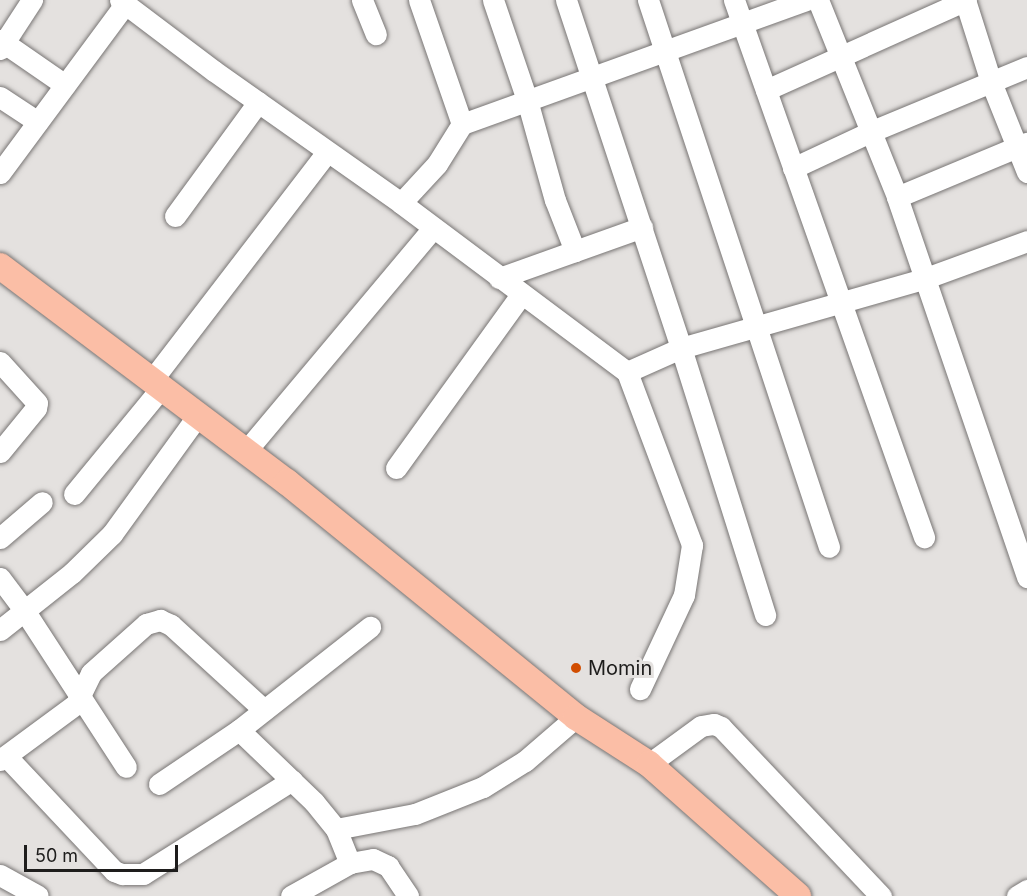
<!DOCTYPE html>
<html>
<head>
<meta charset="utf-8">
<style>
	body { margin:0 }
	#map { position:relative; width:1027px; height:896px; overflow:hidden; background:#e4e1df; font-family:Inter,sans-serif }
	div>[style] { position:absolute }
	.roads { filter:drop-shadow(0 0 2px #787574) drop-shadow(0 0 2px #787574) }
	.minor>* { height:21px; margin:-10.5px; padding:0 10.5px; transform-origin:10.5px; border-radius:10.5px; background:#fff }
	.major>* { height:26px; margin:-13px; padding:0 13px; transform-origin:13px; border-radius:13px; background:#fbbea6 }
	.dots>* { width:16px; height:16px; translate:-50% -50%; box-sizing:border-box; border:3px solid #e4e1df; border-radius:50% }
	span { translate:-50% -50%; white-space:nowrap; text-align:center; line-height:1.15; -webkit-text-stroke:6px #e4e1df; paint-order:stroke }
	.poi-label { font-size:20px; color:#1e1d1c }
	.left { translate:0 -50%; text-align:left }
	.scale { position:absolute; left:24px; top:845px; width:154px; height:27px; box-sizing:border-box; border:3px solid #1e1d1c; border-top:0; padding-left:8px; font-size:18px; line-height:21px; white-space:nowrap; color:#1e1d1c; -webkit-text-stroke:4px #e4e1df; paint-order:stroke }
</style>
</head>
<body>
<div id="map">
	<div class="roads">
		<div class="minor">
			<i style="left:120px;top:0;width:118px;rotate:37.1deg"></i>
			<i style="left:214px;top:71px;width:229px;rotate:35.2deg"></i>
			<i style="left:401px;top:203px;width:282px;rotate:36.8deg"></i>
			<i style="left:627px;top:372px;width:59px;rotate:-24deg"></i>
			<i style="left:681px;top:348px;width:255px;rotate:-15.9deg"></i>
			<i style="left:926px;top:278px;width:108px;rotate:-20.1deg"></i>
			<i style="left:362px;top:0;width:37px;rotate:68deg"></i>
			<i style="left:419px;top:0;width:131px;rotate:70.9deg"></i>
			<i style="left:493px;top:0;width:106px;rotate:71.2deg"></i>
			<i style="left:527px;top:100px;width:104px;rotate:74.4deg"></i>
			<i style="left:555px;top:200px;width:55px;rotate:68.6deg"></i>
			<i style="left:566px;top:0;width:367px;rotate:71.7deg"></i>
			<i style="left:681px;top:348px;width:280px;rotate:72.5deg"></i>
			<i style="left:648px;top:0;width:576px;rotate:71.69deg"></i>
			<i style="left:734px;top:0;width:570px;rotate:70.52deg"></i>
			<i style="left:818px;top:0;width:212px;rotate:68.1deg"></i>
			<i style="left:897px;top:197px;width:402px;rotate:71.1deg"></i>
			<i style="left:965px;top:0;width:86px;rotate:72.4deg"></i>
			<i style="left:991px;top:82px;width:97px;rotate:68.2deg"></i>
			<i style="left:0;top:40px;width:79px;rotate:34.7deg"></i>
			<i style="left:0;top:49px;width:59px;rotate:-56.9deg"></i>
			<i style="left:766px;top:90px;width:219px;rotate:-24.2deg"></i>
			<i style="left:0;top:97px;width:45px;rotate:33.3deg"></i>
			<i style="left:793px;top:168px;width:85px;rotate:-25.1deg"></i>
			<i style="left:870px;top:132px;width:170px;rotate:-22.5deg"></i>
			<i style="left:0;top:173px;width:210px;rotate:-53.5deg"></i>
			<i style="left:897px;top:197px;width:141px;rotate:-22.6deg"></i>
			<i style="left:401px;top:203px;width:53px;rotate:-47.3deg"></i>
			<i style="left:437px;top:164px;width:47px;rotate:-58deg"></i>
			<i style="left:462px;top:124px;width:366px;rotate:-19.8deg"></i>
			<i style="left:175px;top:216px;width:141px;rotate:-53.9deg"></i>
			<i style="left:499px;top:278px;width:152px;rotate:-19.6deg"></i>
			<i style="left:0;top:362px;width:55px;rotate:47.9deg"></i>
			<i style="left:37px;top:403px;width:5px;rotate:101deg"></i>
			<i style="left:36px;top:408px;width:57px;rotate:129.3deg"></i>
			<i style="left:627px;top:372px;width:185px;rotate:69.4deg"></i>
			<i style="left:692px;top:545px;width:51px;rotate:99.1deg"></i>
			<i style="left:684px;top:595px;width:104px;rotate:115.1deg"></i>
			<i style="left:152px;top:380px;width:287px;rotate:-52.5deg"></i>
			<i style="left:246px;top:451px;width:291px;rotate:-50deg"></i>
			<i style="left:396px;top:468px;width:213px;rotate:-54.2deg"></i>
			<i style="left:74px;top:494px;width:139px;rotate:-50.6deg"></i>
			<i style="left:0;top:538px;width:55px;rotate:-40.6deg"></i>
			<i style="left:0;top:578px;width:40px;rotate:53deg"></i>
			<i style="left:24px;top:610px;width:187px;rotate:57deg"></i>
			<i style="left:0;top:630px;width:92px;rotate:-38.4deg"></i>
			<i style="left:72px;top:573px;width:56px;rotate:-44.3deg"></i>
			<i style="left:112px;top:534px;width:147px;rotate:-54.1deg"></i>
			<i style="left:239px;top:730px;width:104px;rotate:43.8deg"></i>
			<i style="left:314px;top:802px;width:35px;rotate:51deg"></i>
			<i style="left:336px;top:829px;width:37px;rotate:68deg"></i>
			<i style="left:6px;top:756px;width:158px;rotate:46.8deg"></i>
			<i style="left:114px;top:871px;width:9px;rotate:21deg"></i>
			<i style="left:122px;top:874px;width:21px"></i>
			<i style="left:143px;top:874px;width:176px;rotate:-32.2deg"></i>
			<i style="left:0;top:760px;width:94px;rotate:-36.4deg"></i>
			<i style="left:76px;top:704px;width:34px;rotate:-64deg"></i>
			<i style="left:91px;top:673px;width:74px;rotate:-41.7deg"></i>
			<i style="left:146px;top:624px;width:15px;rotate:-16deg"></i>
			<i style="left:160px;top:620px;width:12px;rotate:24deg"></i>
			<i style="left:171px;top:625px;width:126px;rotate:42.4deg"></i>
			<i style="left:649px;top:764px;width:64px;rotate:-36.2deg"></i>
			<i style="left:701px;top:726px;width:13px;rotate:-9deg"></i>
			<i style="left:714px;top:724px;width:8px;rotate:23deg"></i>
			<i style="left:721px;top:727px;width:233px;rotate:46.6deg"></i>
			<i style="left:159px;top:784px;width:97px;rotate:-34deg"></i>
			<i style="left:239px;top:730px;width:167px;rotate:-38.2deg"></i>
			<i style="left:336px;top:829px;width:80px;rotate:-10.8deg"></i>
			<i style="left:415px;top:814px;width:73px;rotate:-21.7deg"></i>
			<i style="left:483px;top:787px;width:49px;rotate:-31.8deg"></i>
			<i style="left:525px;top:761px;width:67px;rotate:-40.8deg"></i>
			<i style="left:0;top:875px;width:43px;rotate:28.9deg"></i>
			<i style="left:291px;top:896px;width:68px;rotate:-29.2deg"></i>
			<i style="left:350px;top:863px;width:23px;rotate:-10deg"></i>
			<i style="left:373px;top:859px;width:17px;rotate:25deg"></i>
			<i style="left:388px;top:866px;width:36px;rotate:56deg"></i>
			<i style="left:1017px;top:896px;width:12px;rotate:-31deg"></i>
		</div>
		<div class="major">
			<i style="left:0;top:266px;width:359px;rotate:37deg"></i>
			<i style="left:287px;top:482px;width:372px;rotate:39.1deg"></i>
			<i style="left:576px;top:717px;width:87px;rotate:32.8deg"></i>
			<i style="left:649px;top:764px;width:199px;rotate:41.5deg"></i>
		</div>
	</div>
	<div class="dots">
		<i style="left:576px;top:668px;background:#d14d00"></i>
	</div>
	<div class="poi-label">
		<span class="left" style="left:588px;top:668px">Momin</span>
	</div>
	<div class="scale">50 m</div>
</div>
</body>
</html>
